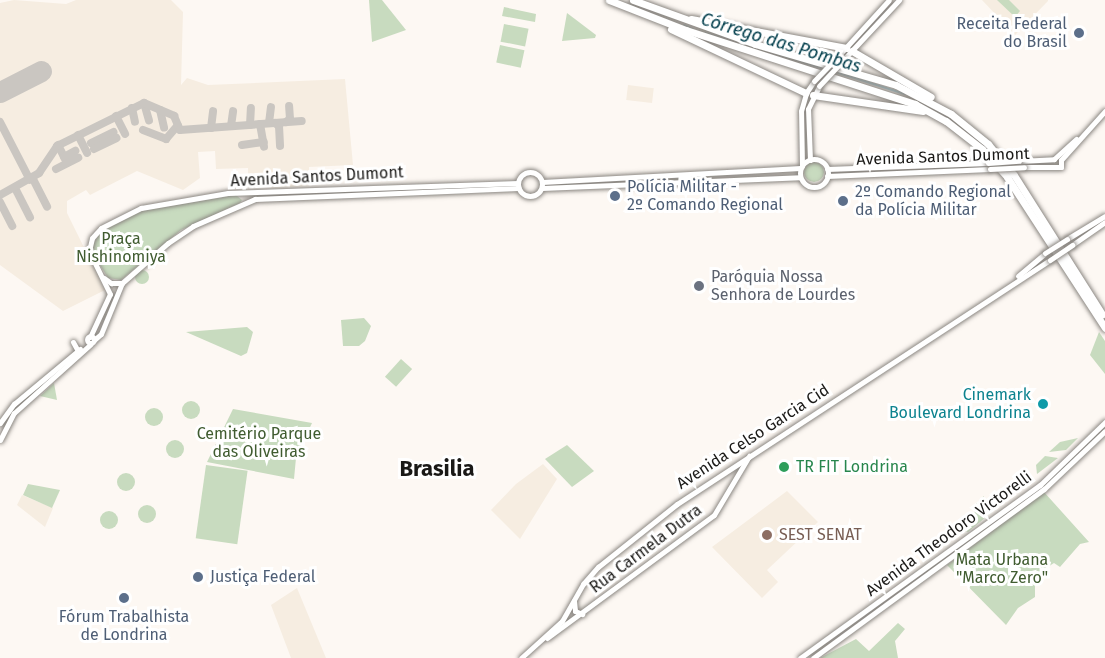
<!DOCTYPE html>
<html>
<head>
<meta charset="utf-8">
<style>
	body { margin:0 }
	#map { position:relative; width:1105px; height:658px; overflow:hidden; background:#fdf8f3; font-family:"Fira Sans",sans-serif }
	div>[style] { position:absolute }
	.built>* { inset:0; background:#f6ede1; transform-origin:0 0 }
	.green>* { inset:0; background:#c8dbbf; transform-origin:0 0 }
	.round { border-radius:50% }
	.stream>* { height:1.5px; margin:-0.75px; padding:0 0.75px; transform-origin:0.75px; border-radius:0.75px; background:#a5ceda }
	.taxiway>* { height:8px; margin:-4px; padding:0 4px; transform-origin:4px; border-radius:4px; background:#cac6c1 }
	.runway>* { height:21px; margin:-10.5px; padding:0 10.5px; transform-origin:10.5px; border-radius:10.5px; background:#cac6c1 }
	.roads { filter:drop-shadow(0 0 2px #8b8782) drop-shadow(0 0 2px #8b8782) }
	.major>* { height:5px; margin:-2.5px; padding:0 2.5px; transform-origin:2.5px; border-radius:2.5px; background:#fff }
	.major>.ring { margin:-2.5px; padding:0; box-sizing:content-box; background:none; border:5px solid #fff; border-radius:50% }
	.highway>* { height:7px; margin:-3.5px; padding:0 3.5px; transform-origin:3.5px; border-radius:3.5px; background:#fff }
	.bridges { filter:drop-shadow(0 0 2px #8b8782) drop-shadow(0 0 2px #8b8782) }
	.major-bridge>* { height:5px; margin:-2.5px; padding:0 2.5px; transform-origin:2.5px; border-radius:2.5px; background:#fff }
	.dots>* { width:16px; height:16px; translate:-50% -50%; box-sizing:border-box; border:3px solid #fff; border-radius:50% }
	span { translate:-50% -50%; white-space:nowrap; text-align:center; line-height:1.15; -webkit-text-stroke:6px #fff; paint-order:stroke }
	.service-label { font-size:16px; color:#4e5e75 }
	.right { translate:-100% -50%; text-align:right }
	.left { translate:0 -50%; text-align:left }
	.street-label { font-size:16px; color:#1a1917 }
	.park-label { font-size:16px; color:#405c30 }
	.worship-label { font-size:16px; color:#5b616d }
	.culture-label { font-size:16px; color:#0d838f }
	.leisure-label { font-size:16px; color:#27864d }
	.education-label { font-size:16px; color:#785e54 }
	.water-label { font-size:18px; color:#003d4b; font-style:italic }
	.district-label { font-size:22px; color:#1a1917; font-weight:700 }
</style>
</head>
<body>
<div id="map">
	<div class="built">
		<i style="clip-path:polygon(14px 0,66px 4px,76px 0,171px 0,183px 12px,181px 85px,187px 78px,208px 85px,345px 79px,353px 165px,309px 167px,309px 186px,271px 188px,271px 174px,248px 177px,248px 168px,216px 169px,215px 151px,198px 152px,200px 178px,183px 190px,137px 171px,90px 195px,86px 190px,67px 201px,67px 213px,105px 290px,63px 311px,0 265px,0 3px)"></i>
		<i style="clip-path:polygon(982px 0,1048px 0,1048px 1px,1015px 35px)"></i>
		<i style="left:628px;top:85px;width:26px;height:15px;rotate:7deg"></i>
		<i style="clip-path:polygon(543px 464px,557px 479px,520px 539px,491px 510px,516px 484px)"></i>
		<i style="clip-path:polygon(787px 491px,818px 522px,767px 570px,778px 582px,762px 598px,712px 547px)"></i>
		<i style="clip-path:polygon(22px 495px,53px 508px,45px 527px,17px 505px)"></i>
		<i style="clip-path:polygon(297px 588px,326px 658px,291px 658px,271px 605px)"></i>
	</div>
	<div class="green">
		<i style="clip-path:polygon(369px 0,382px 0,406px 30px,372px 42px)"></i>
		<i style="clip-path:polygon(997px 0,1009px 0,1020px 11px,1015px 17px)"></i>
		<i style="clip-path:polygon(504px 7px,536px 14px,535px 22px,502px 16px)"></i>
		<i style="clip-path:polygon(567px 13px,596px 35px,595px 38px,562px 41px)"></i>
		<i style="left:504px;top:24px;width:25px;height:18px;rotate:11deg"></i>
		<i style="left:500px;top:45px;width:25px;height:18px;rotate:12deg"></i>
		<i class="round" style="left:804px;top:162px;width:20px;height:20px"></i>
		<i style="clip-path:polygon(236px 195px,242px 200px,240px 203px,181px 230px,121px 280px,108px 278px,93px 254px,92px 247px,99px 233px,140px 211px)"></i>
		<i class="round" style="left:135px;top:270px;width:14px;height:14px"></i>
		<i style="clip-path:polygon(364px 318px,371px 326px,365px 341px,359px 346px,343px 346px,341px 320px)"></i>
		<i style="clip-path:polygon(247px 327px,253px 332px,247px 353px,241px 356px,186px 332px)"></i>
		<i style="clip-path:polygon(1099px 332px,1105px 341px,1105px 374px,1090px 355px)"></i>
		<i style="left:401px;top:359px;width:15px;height:24px;rotate:42deg"></i>
		<i style="clip-path:polygon(54px 383px,57px 400px,40px 396px)"></i>
		<i class="round" style="left:182px;top:401px;width:18px;height:18px"></i>
		<i class="round" style="left:145px;top:408px;width:18px;height:18px"></i>
		<i style="clip-path:polygon(233px 409px,312px 423px,296px 458px,294px 479px,207px 462px)"></i>
		<i style="clip-path:polygon(1078px 438px,1066px 450px,1049px 452px,1060px 442px)"></i>
		<i class="round" style="left:166px;top:440px;width:18px;height:18px"></i>
		<i style="clip-path:polygon(567px 445px,594px 471px,572px 487px,545px 459px)"></i>
		<i style="clip-path:polygon(1045px 456px,1058px 458px,1037px 474px,1036px 465px)"></i>
		<i style="left:206px;top:465px;width:42px;height:74px;rotate:8deg"></i>
		<i class="round" style="left:117px;top:473px;width:18px;height:18px"></i>
		<i style="clip-path:polygon(28px 484px,60px 490px,52px 508px,23px 495px)"></i>
		<i style="clip-path:polygon(1044px 492px,1089px 542px,1080px 544px,1060px 567px,1054px 563px,1043px 570px,1035px 585px,1035px 597px,1018px 608px,1006px 625px,947px 565px)"></i>
		<i style="clip-path:polygon(984px 496px,984px 507px,992px 512px,968px 532px,958px 529px,974px 523px,975px 505px)"></i>
		<i class="round" style="left:138px;top:505px;width:18px;height:18px"></i>
		<i class="round" style="left:100px;top:511px;width:18px;height:18px"></i>
		<i style="clip-path:polygon(898px 623px,905px 629px,895px 641px,898px 658px,820px 658px,856px 639px,869px 651px)"></i>
	</div>
	<div class="stream">
		<i style="left:684px;top:25px;width:10px;rotate:24deg"></i>
		<i style="left:706px;top:33px;width:121px;rotate:16.8deg"></i>
		<i style="left:836px;top:72px;width:72px;rotate:17.7deg"></i>
	</div>
	<div class="taxiway">
		<i style="left:144px;top:103px;width:18px;rotate:74deg"></i>
		<i style="left:132px;top:108px;width:14px;rotate:78deg"></i>
		<i style="left:160px;top:110px;width:18px;rotate:77deg"></i>
		<i style="left:116px;top:116px;width:20px;rotate:63deg"></i>
		<i style="left:0;top:122px;width:65px;rotate:62.7deg"></i>
		<i style="left:286px;top:122px;width:5px;rotate:-37deg"></i>
		<i style="left:290px;top:119px;width:13px;rotate:-94deg"></i>
		<i style="left:269px;top:123px;width:16px;rotate:-83deg"></i>
		<i style="left:275px;top:123px;width:5px;rotate:37deg"></i>
		<i style="left:279px;top:126px;width:20px;rotate:87deg"></i>
		<i style="left:260px;top:124px;width:23px;rotate:80deg"></i>
		<i style="left:250px;top:125px;width:17px;rotate:-87deg"></i>
		<i style="left:231px;top:126px;width:15px;rotate:-82deg"></i>
		<i style="left:211px;top:128px;width:17px;rotate:-83deg"></i>
		<i style="left:143px;top:130px;width:25px;rotate:21deg"></i>
		<i style="left:166px;top:139px;width:18px;rotate:-49deg"></i>
		<i style="left:78px;top:135px;width:20px;rotate:63deg"></i>
		<i style="left:91px;top:143px;width:25px;rotate:-26deg"></i>
		<i style="left:58px;top:145px;width:20px;rotate:63deg"></i>
		<i style="left:242px;top:145px;width:22px;rotate:-8deg"></i>
		<i style="left:94px;top:149px;width:25px;rotate:-26deg"></i>
		<i style="left:64px;top:157px;width:13px;rotate:-29deg"></i>
		<i style="left:56px;top:169px;width:25px;rotate:-27deg"></i>
		<i style="left:33px;top:179px;width:31px;rotate:63deg"></i>
		<i style="left:15px;top:188px;width:33px;rotate:63deg"></i>
		<i style="left:0;top:195px;width:45px;rotate:-29.4deg"></i>
		<i style="left:39px;top:173px;width:32px;rotate:-56deg"></i>
		<i style="left:57px;top:146px;width:97px;rotate:-26.3deg"></i>
		<i style="left:144px;top:103px;width:33px;rotate:23deg"></i>
		<i style="left:174px;top:116px;width:15px;rotate:67deg"></i>
		<i style="left:180px;top:130px;width:122px;rotate:-4.2deg"></i>
		<i style="left:0;top:202px;width:27px;rotate:63deg"></i>
	</div>
	<div class="runway">
		<i style="left:0;top:92px;width:46px;rotate:-27.1deg"></i>
	</div>
	<div class="roads">
		<div class="major">
			<i style="left:839px;top:55px;width:74px;rotate:-47.7deg"></i>
			<i style="left:844px;top:59px;width:81px;rotate:-47deg"></i>
			<i class="ring" style="left:800px;top:159px;width:23px;height:23px"></i>
			<i style="left:810px;top:160px;width:51px;rotate:-92.2deg"></i>
			<i style="left:808px;top:109px;width:25px;rotate:-64deg"></i>
			<i style="left:1019px;top:161px;width:35px;rotate:-3deg"></i>
			<i style="left:1054px;top:159px;width:30px;rotate:-42deg"></i>
			<i style="left:802px;top:166px;width:55px;rotate:-91deg"></i>
			<i style="left:801px;top:111px;width:19px;rotate:-74deg"></i>
			<i style="left:806px;top:93px;width:14px;rotate:-56deg"></i>
			<i style="left:1024px;top:167px;width:37px"></i>
			<i style="left:1061px;top:167px;width:7px;rotate:-90deg"></i>
			<i style="left:1061px;top:160px;width:66px;rotate:-48.1deg"></i>
			<i style="left:827px;top:169px;width:161px;rotate:-2.1deg"></i>
			<i class="ring" style="left:518px;top:172px;width:19px;height:19px"></i>
			<i style="left:827px;top:176px;width:163px;rotate:-2.5deg"></i>
			<i style="left:542px;top:182px;width:259px;rotate:-3.1deg"></i>
			<i style="left:542px;top:188px;width:258px;rotate:-2.4deg"></i>
			<i style="left:1067px;top:239px;width:44px;rotate:-31.2deg"></i>
			<i style="left:1072px;top:245px;width:40px;rotate:-34.9deg"></i>
			<i style="left:1018px;top:276px;width:35px;rotate:-40deg"></i>
			<i style="left:104px;top:278px;width:9px;rotate:36deg"></i>
			<i style="left:111px;top:283px;width:11px"></i>
			<i class="ring" style="left:87.5px;top:336.5px;width:2px;height:2px"></i>
			<i style="left:90px;top:337px;width:47px;rotate:-65.1deg"></i>
			<i style="left:110px;top:294px;width:48px;rotate:-116deg"></i>
			<i style="left:89px;top:251px;width:13px;rotate:-77deg"></i>
			<i style="left:92px;top:238px;width:13px;rotate:-48deg"></i>
			<i style="left:101px;top:228px;width:45px;rotate:-26.6deg"></i>
			<i style="left:141px;top:208px;width:88px;rotate:-9.8deg"></i>
			<i style="left:228px;top:193px;width:290px;rotate:-2deg"></i>
			<i style="left:94px;top:340px;width:9px;rotate:-41deg"></i>
			<i style="left:101px;top:334px;width:55px;rotate:-67.6deg"></i>
			<i style="left:122px;top:283px;width:61px;rotate:-41deg"></i>
			<i style="left:168px;top:243px;width:30px;rotate:-34deg"></i>
			<i style="left:193px;top:226px;width:68px;rotate:-23.5deg"></i>
			<i style="left:255px;top:199px;width:264px;rotate:-2.4deg"></i>
			<i style="left:73px;top:342px;width:10px;rotate:61deg"></i>
			<i style="left:0;top:423px;width:24px;rotate:-54deg"></i>
			<i style="left:14px;top:404px;width:86px;rotate:-39.8deg"></i>
			<i style="left:0;top:440px;width:30px;rotate:-63deg"></i>
			<i style="left:14px;top:413px;width:103px;rotate:-41.9deg"></i>
			<i style="left:574px;top:601px;width:10px;rotate:84deg"></i>
			<i style="left:575px;top:611px;width:8px;rotate:23deg"></i>
			<i style="left:547px;top:638px;width:207px;rotate:-36.4deg"></i>
			<i style="left:714px;top:515px;width:69px;rotate:-59.3deg"></i>
			<i style="left:521px;top:658px;width:55px;rotate:-42.1deg"></i>
			<i style="left:562px;top:621px;width:43px;rotate:-60.4deg"></i>
			<i style="left:583px;top:584px;width:23px;rotate:-49deg"></i>
			<i style="left:598px;top:567px;width:101px;rotate:-38.6deg"></i>
			<i style="left:677px;top:504px;width:446px;rotate:-33.2deg"></i>
			<i style="left:800px;top:658px;width:296px;rotate:-35.8deg"></i>
			<i style="left:1040px;top:485px;width:91px;rotate:-44.1deg"></i>
			<i style="left:813px;top:658px;width:286px;rotate:-36.2deg"></i>
			<i style="left:1044px;top:489px;width:84px;rotate:-43.6deg"></i>
		</div>
		<div class="highway">
			<i style="left:609px;top:0;width:83px;rotate:21.3deg"></i>
			<i style="left:686px;top:30px;width:241px;rotate:17.9deg"></i>
			<i style="left:915px;top:104px;width:35px;rotate:29deg"></i>
			<i style="left:946px;top:121px;width:46px;rotate:37.9deg"></i>
			<i style="left:982px;top:149px;width:38px;rotate:48deg"></i>
			<i style="left:1007px;top:177px;width:180px;rotate:57deg"></i>
			<i style="left:633px;top:0;width:130px;rotate:19.8deg"></i>
			<i style="left:755px;top:44px;width:147px;rotate:16.2deg"></i>
			<i style="left:896px;top:85px;width:62px;rotate:27.8deg"></i>
			<i style="left:951px;top:114px;width:48px;rotate:39deg"></i>
			<i style="left:988px;top:144px;width:40px;rotate:50deg"></i>
			<i style="left:1014px;top:175px;width:165px;rotate:57.7deg"></i>
			<i style="left:691px;top:19px;width:158px;rotate:10.6deg"></i>
			<i style="left:671px;top:29px;width:149px;rotate:25.4deg"></i>
			<i style="left:852px;top:51px;width:91px;rotate:30.2deg"></i>
			<i style="left:813px;top:95px;width:111px;rotate:8.3deg"></i>
		</div>
	</div>
	<div class="bridges">
		<div class="major-bridge">
			<i style="left:814px;top:81px;width:36px;rotate:-46deg"></i>
			<i style="left:819px;top:86px;width:37px;rotate:-47deg"></i>
			<i style="left:988px;top:163px;width:31px;rotate:-4deg"></i>
			<i style="left:990px;top:169px;width:34px;rotate:-3deg"></i>
			<i style="left:1045px;top:253px;width:26px;rotate:-32deg"></i>
			<i style="left:1050px;top:260px;width:27px;rotate:-34deg"></i>
		</div>
	</div>
	<div class="dots">
		<i style="left:1079px;top:33px;background:#5c6f8a"></i>
		<i style="left:615px;top:196px;background:#5c6f8a"></i>
		<i style="left:843px;top:201px;background:#5c6f8a"></i>
		<i style="left:699px;top:286px;background:#6b7280"></i>
		<i style="left:1043px;top:404px;background:#0f9aa8"></i>
		<i style="left:784px;top:467px;background:#2e9e5b"></i>
		<i style="left:767px;top:535px;background:#8d6e63"></i>
		<i style="left:198px;top:577px;background:#5c6f8a"></i>
		<i style="left:124px;top:598px;background:#5c6f8a"></i>
	</div>
	<div class="service-label">
		<span class="right" style="left:1067px;top:33px">Receita Federal<br>do Brasil</span>
		<span class="left" style="left:627px;top:196px">Polícia Militar -<br>2º Comando Regional</span>
		<span class="left" style="left:855px;top:201px">2º Comando Regional<br>da Polícia Militar</span>
		<span class="left" style="left:210px;top:577px">Justiça Federal</span>
		<span style="left:124px;top:626px">Fórum Trabalhista<br>de Londrina</span>
	</div>
	<div class="street-label">
		<span style="left:943px;top:157px;rotate:-2deg">Avenida Santos Dumont</span>
		<span style="left:317px;top:177px;rotate:-3deg">Avenida Santos Dumont</span>
		<span style="left:753px;top:437px;rotate:-33deg">Avenida Celso Garcia Cid</span>
		<span style="left:949px;top:534px;rotate:-36deg">Avenida Theodoro Victorelli</span>
		<span style="left:646px;top:549px;rotate:-37deg">Rua Carmela Dutra</span>
	</div>
	<div class="park-label">
		<span style="left:121px;top:248px">Praça<br>Nishinomiya</span>
		<span style="left:259px;top:443px">Cemitério Parque<br>das Oliveiras</span>
		<span style="left:1002px;top:569px">Mata Urbana<br>"Marco Zero"</span>
	</div>
	<div class="worship-label">
		<span class="left" style="left:711px;top:286px">Paróquia Nossa<br>Senhora de Lourdes</span>
	</div>
	<div class="culture-label">
		<span class="right" style="left:1031px;top:404px">Cinemark<br>Boulevard Londrina</span>
	</div>
	<div class="leisure-label">
		<span class="left" style="left:796px;top:467px">TR FIT Londrina</span>
	</div>
	<div class="education-label">
		<span class="left" style="left:779px;top:535px">SEST SENAT</span>
	</div>
	<div class="water-label">
		<span style="left:781px;top:43px;rotate:17deg">Córrego das Pombas</span>
	</div>
	<div class="district-label">
		<span style="left:437px;top:469px">Brasilia</span>
	</div>
</div>
</body>
</html>
